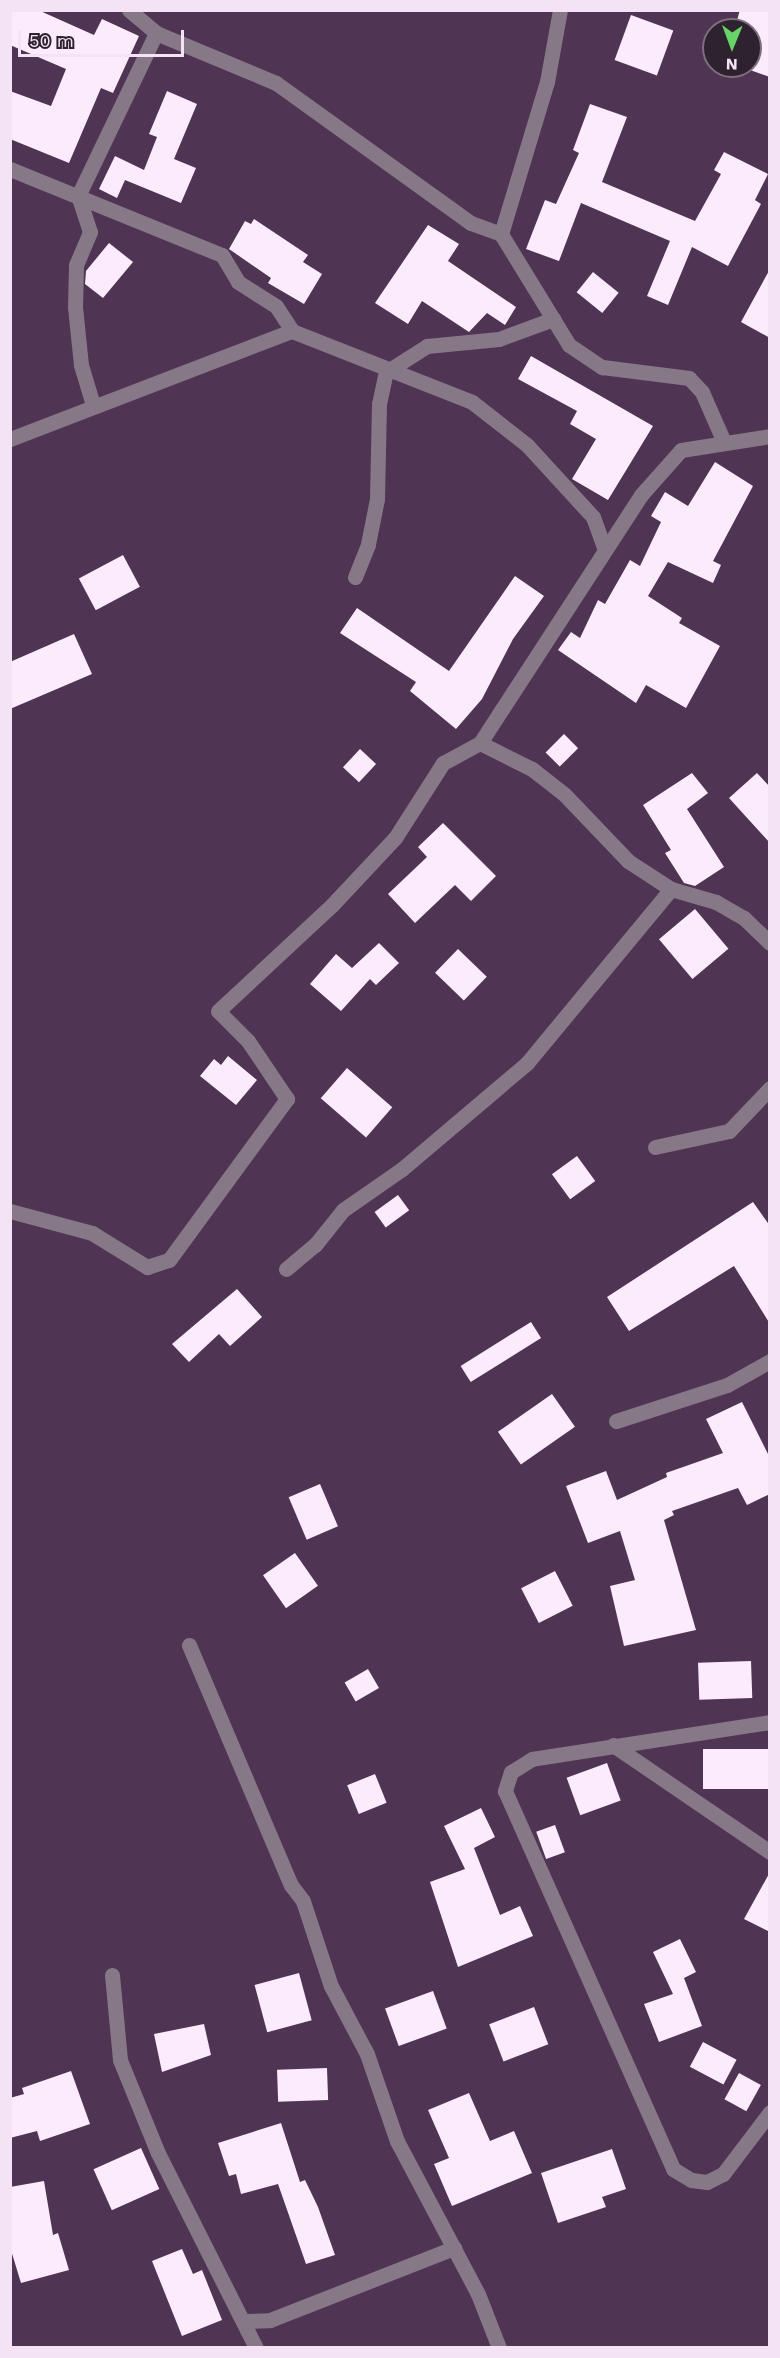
<!DOCTYPE html>
<html>
<head>
<meta charset="utf-8">
<style>
	body { margin:0 }
	#map { position:relative; width:780px; height:2358px; overflow:hidden; background:#503453; font-family:"Work Sans",sans-serif }
	div>[style] { position:absolute }
	.building>* { inset:0; background:#fcebfd; transform-origin:0 0 }
	.minor>* { height:15px; margin:-7.5px; padding:0 7.5px; transform-origin:7.5px; border-radius:7.5px; background:#867887 }
	span { translate:-50% -50%; white-space:nowrap; text-align:center; line-height:1.15; -webkit-text-stroke:6px #2e222f; paint-order:stroke }
	.frame { position:absolute; inset:0; border:12px solid #f4e2f5; pointer-events:none }
	.north { position:absolute; left:702px; top:18px; width:60px; height:60px; box-sizing:border-box; background:#2e222f; border:2px solid #7d6f7e; border-radius:50%; rotate:181deg; font-size:16px; font-weight:700; line-height:24px; text-align:center; color:#f4e2f5 }
	.north::after { content:''; display:block; margin:auto; width:21px; height:27px; background:#66d467; clip-path:polygon(50% 0,100% 100%,50% 72%,0 100%) }
	.scale { position:absolute; left:18px; top:30px; width:166px; height:27px; box-sizing:border-box; border:3px solid #f4e2f5; border-top:0; padding-left:8px; font-size:18px; line-height:21px; white-space:nowrap; color:#f4e2f5; -webkit-text-stroke:4px #2e222f; paint-order:stroke }
</style>
</head>
<body>
<div id="map">
	<div class="building">
		<i style="clip-path:polygon(10px 10px,38px 10px,94px 35px,102px 19px,139px 36px,113px 93px,101px 88px,69px 163px,10px 139px,10px 91px,51px 106px,66px 69px,10px 45px)"></i>
		<i style="clip-path:polygon(740px 10px,770px 10px,770px 77px,750px 70px,756px 34px,735px 27px)"></i>
		<i style="left:631px;top:15px;width:45px;height:48px;rotate:20deg"></i>
		<i style="clip-path:polygon(167px 91px,197px 104px,174px 159px,196px 168px,181px 203px,125px 180px,117px 198px,99px 189px,115px 156px,144px 170px,157px 137px,149px 134px)"></i>
		<i style="clip-path:polygon(590px 104px,627px 117px,602px 182px,695px 221px,721px 174px,714px 170px,724px 152px,768px 174px,755px 200px,761px 204px,728px 266px,692px 247px,668px 305px,647px 296px,670px 241px,581px 203px,559px 261px,526px 249px,545px 200px,556px 204px,579px 153px,573px 150px)"></i>
		<i style="clip-path:polygon(254px 219px,308px 255px,303px 262px,322px 274px,304px 304px,268px 283px,271px 278px,229px 249px,245px 221px,251px 224px)"></i>
		<i style="clip-path:polygon(428px 225px,459px 244px,448px 261px,516px 307px,505px 325px,487px 313px,469px 332px,422px 301px,408px 324px,375px 303px)"></i>
		<i style="clip-path:polygon(109px 243px,133px 262px,103px 298px,85px 284px,86px 271px)"></i>
		<i style="clip-path:polygon(770px 269px,770px 338px,741px 322px)"></i>
		<i style="left:593px;top:272px;width:33px;height:26px;rotate:39deg"></i>
		<i style="clip-path:polygon(531px 356px,653px 426px,608px 500px,572px 479px,596px 439px,570px 424px,577px 411px,518px 379px)"></i>
		<i style="clip-path:polygon(715px 462px,753px 486px,713px 561px,721px 565px,713px 583px,668px 562px,648px 596px,682px 618px,679px 623px,720px 646px,686px 708px,646px 685px,636px 703px,558px 650px,571px 632px,580px 638px,598px 600px,605px 604px,630px 560px,640px 566px,661px 522px,651px 516px,665px 492px,688px 506px)"></i>
		<i style="left:123px;top:555px;width:36px;height:50px;rotate:62deg"></i>
		<i style="clip-path:polygon(515px 576px,544px 596px,513px 639px,482px 699px,456px 729px,410px 691px,416px 682px,340px 633px,357px 608px,449px 671px)"></i>
		<i style="clip-path:polygon(74px 634px,92px 674px,10px 709px,10px 662px)"></i>
		<i style="left:564px;top:734px;width:20px;height:26px;rotate:45deg"></i>
		<i style="left:360px;top:749px;width:22px;height:25px;rotate:43deg"></i>
		<i style="clip-path:polygon(692px 773px,708px 793px,687px 809px,724px 867px,695px 886px,684px 883px,665px 853px,671px 850px,643px 805px)"></i>
		<i style="clip-path:polygon(757px 773px,770px 787px,770px 843px,729px 798px)"></i>
		<i style="clip-path:polygon(443px 823px,496px 876px,471px 901px,455px 885px,415px 923px,388px 894px,427px 857px,418px 847px)"></i>
		<i style="left:695px;top:909px;width:52px;height:47px;rotate:50deg"></i>
		<i style="clip-path:polygon(379px 943px,399px 963px,376px 985px,370px 979px,341px 1011px,310px 984px,336px 954px,352px 968px)"></i>
		<i style="left:458px;top:949px;width:40px;height:33px;rotate:44deg"></i>
		<i style="clip-path:polygon(228px 1056px,257px 1080px,236px 1105px,200px 1076px,214px 1059px,221px 1065px)"></i>
		<i style="left:347px;top:1068px;width:60px;height:40px;rotate:41deg"></i>
		<i style="left:577px;top:1156px;width:31px;height:31px;rotate:54deg"></i>
		<i style="left:398px;top:1195px;width:19px;height:29px;rotate:54deg"></i>
		<i style="clip-path:polygon(753px 1202px,770px 1226px,770px 1324px,734px 1266px,629px 1331px,607px 1297px)"></i>
		<i style="clip-path:polygon(237px 1289px,262px 1317px,230px 1346px,219px 1334px,189px 1362px,172px 1344px)"></i>
		<i style="left:531px;top:1322px;width:19px;height:83px;rotate:58deg"></i>
		<i style="left:552px;top:1394px;width:40px;height:66px;rotate:55deg"></i>
		<i style="clip-path:polygon(742px 1402px,770px 1458px,770px 1494px,747px 1505px,738px 1488px,672px 1511px,674px 1515px,664px 1520px,696px 1630px,624px 1646px,610px 1586px,635px 1580px,620px 1531px,588px 1543px,566px 1486px,606px 1471px,617px 1500px,667px 1477px,666px 1473px,723px 1453px,706px 1419px)"></i>
		<i style="left:320px;top:1484px;width:46px;height:34px;rotate:67deg"></i>
		<i style="left:295px;top:1553px;width:40px;height:39px;rotate:55deg"></i>
		<i style="left:555px;top:1571px;width:39px;height:38px;rotate:63deg"></i>
		<i style="left:751px;top:1661px;width:37px;height:53px;rotate:88deg"></i>
		<i style="left:368px;top:1669px;width:22px;height:27px;rotate:60deg"></i>
		<i style="left:770px;top:1749px;width:40px;height:67px;rotate:90deg"></i>
		<i style="left:607px;top:1763px;width:40px;height:43px;rotate:70deg"></i>
		<i style="left:375px;top:1774px;width:31px;height:30px;rotate:68deg"></i>
		<i style="clip-path:polygon(481px 1808px,495px 1837px,474px 1848px,500px 1915px,520px 1906px,533px 1936px,458px 1967px,430px 1882px,465px 1869px,444px 1826px)"></i>
		<i style="left:555px;top:1825px;width:29px;height:20px;rotate:70deg"></i>
		<i style="clip-path:polygon(770px 1872px,770px 1932px,744px 1919px)"></i>
		<i style="clip-path:polygon(680px 1939px,696px 1972px,684px 1978px,702px 2026px,659px 2042px,644px 2004px,673px 1994px,653px 1952px)"></i>
		<i style="left:299px;top:1973px;width:49px;height:46px;rotate:75deg"></i>
		<i style="left:433px;top:1991px;width:40px;height:51px;rotate:70deg"></i>
		<i style="left:534px;top:2007px;width:40px;height:48px;rotate:69deg"></i>
		<i style="clip-path:polygon(204px 2024px,211px 2055px,162px 2072px,154px 2034px)"></i>
		<i style="left:703px;top:2042px;width:38px;height:28px;rotate:28deg"></i>
		<i style="left:327px;top:2068px;width:32px;height:50px;rotate:88deg"></i>
		<i style="clip-path:polygon(71px 2071px,90px 2124px,40px 2141px,37px 2131px,10px 2138px,10px 2098px,24px 2094px,22px 2088px)"></i>
		<i style="left:739px;top:2073px;width:25px;height:30px;rotate:29deg"></i>
		<i style="clip-path:polygon(469px 2093px,490px 2141px,514px 2131px,532px 2173px,452px 2206px,434px 2164px,449px 2158px,428px 2110px)"></i>
		<i style="clip-path:polygon(281px 2123px,300px 2182px,305px 2180px,318px 2207px,335px 2255px,306px 2264px,278px 2184px,241px 2194px,236px 2174px,229px 2176px,218px 2143px)"></i>
		<i style="left:141px;top:2148px;width:45px;height:52px;rotate:66deg"></i>
		<i style="clip-path:polygon(612px 2149px,626px 2189px,602px 2197px,606px 2207px,558px 2223px,541px 2173px)"></i>
		<i style="clip-path:polygon(44px 2181px,53px 2235px,58px 2233px,69px 2270px,21px 2283px,10px 2247px,10px 2187px)"></i>
		<i style="clip-path:polygon(182px 2249px,193px 2274px,202px 2270px,222px 2320px,182px 2336px,152px 2261px)"></i>
	</div>
	<div class="minor">
		<i style="left:129px;top:10px;width:35px;rotate:40deg"></i>
		<i style="left:156px;top:33px;width:130px;rotate:22.6deg"></i>
		<i style="left:276px;top:83px;width:240px;rotate:35.7deg"></i>
		<i style="left:471px;top:223px;width:32px;rotate:20deg"></i>
		<i style="left:501px;top:234px;width:130px;rotate:58.5deg"></i>
		<i style="left:569px;top:345px;width:40px;rotate:34deg"></i>
		<i style="left:602px;top:367px;width:88px;rotate:7.2deg"></i>
		<i style="left:689px;top:378px;width:19px;rotate:47deg"></i>
		<i style="left:702px;top:392px;width:55px;rotate:66.3deg"></i>
		<i style="left:10px;top:169px;width:229px;rotate:22.1deg"></i>
		<i style="left:222px;top:255px;width:31px;rotate:59deg"></i>
		<i style="left:238px;top:282px;width:45px;rotate:32.3deg"></i>
		<i style="left:276px;top:306px;width:30px;rotate:57deg"></i>
		<i style="left:292px;top:331px;width:193px;rotate:21.5deg"></i>
		<i style="left:472px;top:402px;width:70px;rotate:38deg"></i>
		<i style="left:527px;top:445px;width:98px;rotate:47.5deg"></i>
		<i style="left:593px;top:517px;width:35px;rotate:70deg"></i>
		<i style="left:501px;top:234px;width:159px;rotate:-73.2deg"></i>
		<i style="left:547px;top:82px;width:73px;rotate:-79.8deg"></i>
		<i style="left:93px;top:405px;width:42px;rotate:-106.7deg"></i>
		<i style="left:81px;top:365px;width:58px;rotate:-95.9deg"></i>
		<i style="left:75px;top:307px;width:42px;rotate:-88.6deg"></i>
		<i style="left:76px;top:265px;width:36px;rotate:-67deg"></i>
		<i style="left:90px;top:232px;width:38px;rotate:-108deg"></i>
		<i style="left:78px;top:196px;width:181px;rotate:-64.4deg"></i>
		<i style="left:10px;top:439px;width:302px;rotate:-21deg"></i>
		<i style="left:355px;top:577px;width:35px;rotate:-68deg"></i>
		<i style="left:368px;top:544px;width:46px;rotate:-78.7deg"></i>
		<i style="left:377px;top:499px;width:95px;rotate:-88.8deg"></i>
		<i style="left:379px;top:404px;width:33px;rotate:-78deg"></i>
		<i style="left:386px;top:372px;width:49px;rotate:-32.4deg"></i>
		<i style="left:427px;top:346px;width:72px;rotate:-5.6deg"></i>
		<i style="left:499px;top:339px;width:58px;rotate:-20.3deg"></i>
		<i style="left:480px;top:743px;width:58px;rotate:26.6deg"></i>
		<i style="left:532px;top:769px;width:42px;rotate:38.2deg"></i>
		<i style="left:565px;top:795px;width:91px;rotate:46.3deg"></i>
		<i style="left:628px;top:861px;width:51px;rotate:33.1deg"></i>
		<i style="left:671px;top:889px;width:47px;rotate:16.1deg"></i>
		<i style="left:716px;top:902px;width:32px;rotate:30deg"></i>
		<i style="left:744px;top:918px;width:36px;rotate:44deg"></i>
		<i style="left:655px;top:1147px;width:76px;rotate:-12.2deg"></i>
		<i style="left:729px;top:1131px;width:59px;rotate:-46.4deg"></i>
		<i style="left:10px;top:1211px;width:85px;rotate:15deg"></i>
		<i style="left:92px;top:1233px;width:65px;rotate:31.7deg"></i>
		<i style="left:147px;top:1267px;width:23px;rotate:-18deg"></i>
		<i style="left:169px;top:1260px;width:200px;rotate:-53.8deg"></i>
		<i style="left:287px;top:1099px;width:70px;rotate:-123.9deg"></i>
		<i style="left:248px;top:1041px;width:42px;rotate:-135deg"></i>
		<i style="left:218px;top:1011px;width:156px;rotate:-42.9deg"></i>
		<i style="left:332px;top:905px;width:92px;rotate:-46.8deg"></i>
		<i style="left:395px;top:838px;width:89px;rotate:-57.4deg"></i>
		<i style="left:443px;top:763px;width:42px;rotate:-28.4deg"></i>
		<i style="left:480px;top:743px;width:296px;rotate:-57deg"></i>
		<i style="left:641px;top:495px;width:60px;rotate:-48.4deg"></i>
		<i style="left:681px;top:450px;width:90px;rotate:-8.9deg"></i>
		<i style="left:286px;top:1269px;width:38px;rotate:-40deg"></i>
		<i style="left:315px;top:1245px;width:45px;rotate:-51.3deg"></i>
		<i style="left:343px;top:1210px;width:72px;rotate:-34.8deg"></i>
		<i style="left:402px;top:1169px;width:164px;rotate:-40.3deg"></i>
		<i style="left:527px;top:1063px;width:226px;rotate:-50.4deg"></i>
		<i style="left:616px;top:1421px;width:117px;rotate:-18deg"></i>
		<i style="left:727px;top:1385px;width:49px;rotate:-29.2deg"></i>
		<i style="left:189px;top:1645px;width:261px;rotate:67deg"></i>
		<i style="left:291px;top:1885px;width:20px;rotate:53deg"></i>
		<i style="left:303px;top:1901px;width:89px;rotate:71.8deg"></i>
		<i style="left:331px;top:1986px;width:77px;rotate:62.1deg"></i>
		<i style="left:367px;top:2054px;width:92px;rotate:71deg"></i>
		<i style="left:397px;top:2141px;width:173px;rotate:62.1deg"></i>
		<i style="left:478px;top:2294px;width:58px;rotate:68.7deg"></i>
		<i style="left:770px;top:1722px;width:241px;rotate:171.2deg"></i>
		<i style="left:532px;top:1759px;width:25px;rotate:148deg"></i>
		<i style="left:511px;top:1772px;width:20px;rotate:108deg"></i>
		<i style="left:505px;top:1791px;width:414px;rotate:66deg"></i>
		<i style="left:673px;top:2169px;width:21px;rotate:31deg"></i>
		<i style="left:691px;top:2180px;width:16px;rotate:7deg"></i>
		<i style="left:707px;top:2182px;width:18px;rotate:-27deg"></i>
		<i style="left:723px;top:2174px;width:78px;rotate:-52.8deg"></i>
		<i style="left:613px;top:1745px;width:190px;rotate:34.3deg"></i>
		<i style="left:112px;top:1975px;width:85px;rotate:84.6deg"></i>
		<i style="left:120px;top:2060px;width:100px;rotate:67.8deg"></i>
		<i style="left:158px;top:2153px;width:218px;rotate:63.3deg"></i>
		<i style="left:246px;top:2321px;width:24px;rotate:-2deg"></i>
		<i style="left:270px;top:2320px;width:198px;rotate:-21.4deg"></i>
	</div>
	<div class="frame"></div>
	<div class="north">N</div>
	<div class="scale">50 m</div>
</div>
</body>
</html>
